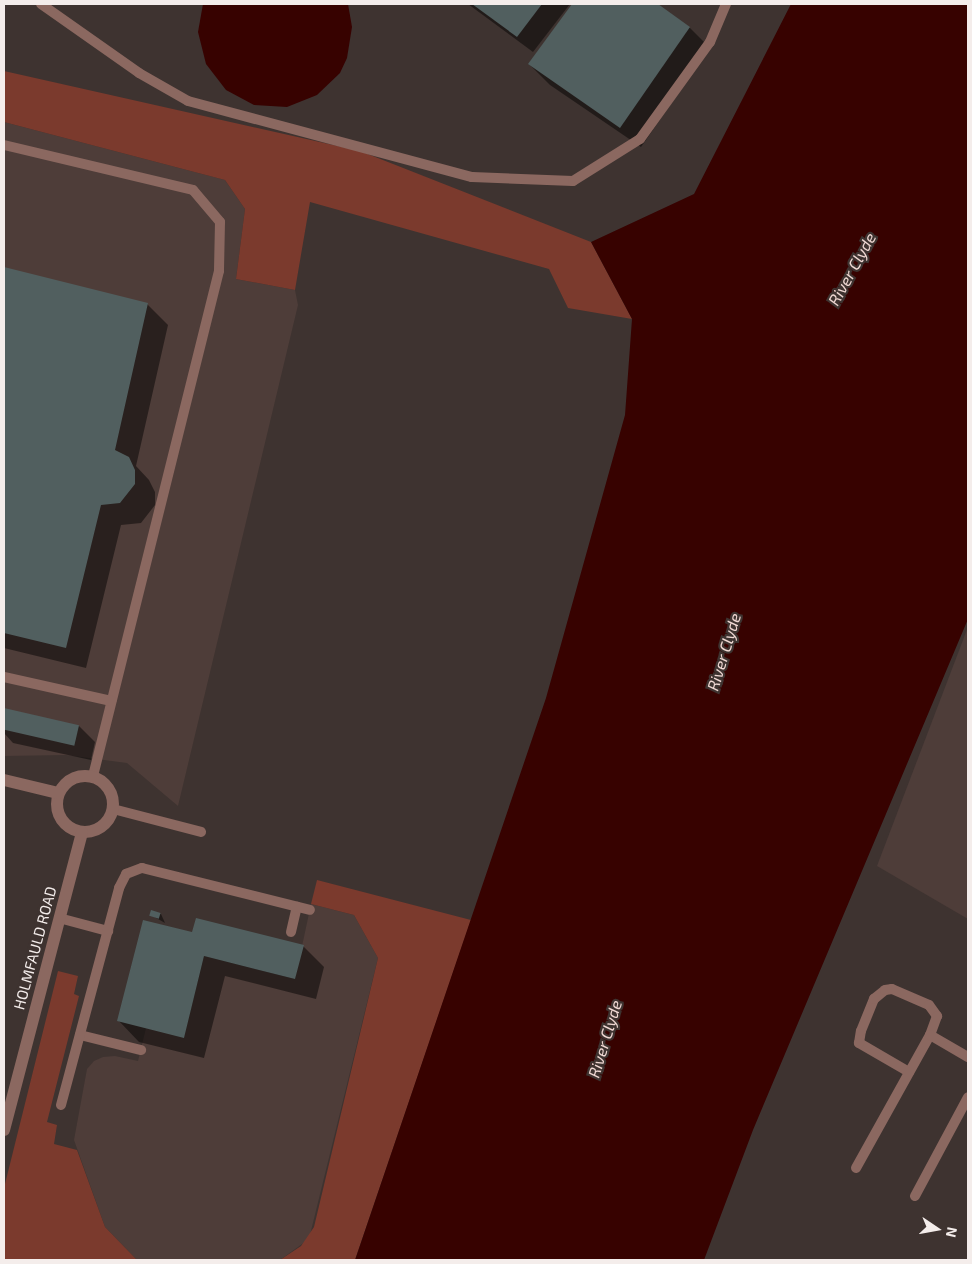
<!DOCTYPE html>
<html>
<head>
<meta charset="utf-8">
<style>
	body { margin:0 }
	#map { position:relative; width:972px; height:1264px; overflow:hidden; background:#3e3330; font-family:"Exo 2",sans-serif }
	div>[style] { position:absolute }
	.built>* { inset:0; background:#4e3d39 }
	.green>* { inset:0; background:#7b3a2d }
	.water>* { inset:0; background:#370200 }
	.shadow>* { inset:0; background:#0007 }
	.building>* { inset:0; background:#515f5f; transform-origin:0 0 }
	.service>* { height:10px; margin:-5px; padding:0 5px; transform-origin:5px; border-radius:5px; background:#8b6860 }
	.minor>* { height:12px; margin:-6px; padding:0 6px; transform-origin:6px; border-radius:6px; background:#8b6860 }
	.minor>.ring { margin:-6px; padding:0; box-sizing:content-box; background:none; border:12px solid #8b6860; border-radius:50% }
	span { translate:-50% -50%; white-space:nowrap; text-align:center; line-height:1.15; -webkit-text-stroke:4.5px #3e3330; paint-order:stroke }
	.street-label { font-size:15px; color:#f4edeb }
	.water-label { font-size:16px; color:#f0d8d3; font-style:italic }
	.frame { position:absolute; inset:0; border:5px solid #f4edeb; pointer-events:none }
	.north { position:absolute; left:912px; top:1204px; width:50px; height:50px; -webkit-text-stroke:4px #3e3330; paint-order:stroke; rotate:102deg; font-size:14px; font-weight:700; line-height:20px; text-align:center; color:#f4edeb }
	.north::after { content:''; display:block; margin:auto; width:18px; height:22px; background:#f4edeb; clip-path:polygon(50% 0,100% 100%,50% 72%,0 100%) }
</style>
</head>
<body>
<div id="map">
	<div class="built">
		<i style="clip-path:polygon(4px 122px,225px 180px,245px 209px,236px 279px,295px 290px,298px 305px,178px 806px,127px 763px,66px 755px,4px 756px)"></i>
		<i style="clip-path:polygon(968px 627px,968px 919px,877px 866px)"></i>
		<i style="clip-path:polygon(311px 904px,354px 915px,378px 958px,309px 1239px,280px 1260px,137px 1260px,105px 1227px,74px 1140px,87px 1069px,94px 1061px,103px 1057px,115px 1056px,138px 1061px,146px 1028px,184px 1037px,204px 956px,295px 979px)"></i>
	</div>
	<div class="green">
		<i style="clip-path:polygon(4px 71px,360px 151px,591px 242px,632px 319px,568px 308px,549px 269px,310px 202px,295px 290px,236px 279px,245px 209px,225px 180px,4px 122px)"></i>
		<i style="clip-path:polygon(317px 880px,471px 920px,355px 1260px,280px 1260px,301px 1246px,314px 1227px,378px 958px,354px 915px,311px 904px)"></i>
		<i style="clip-path:polygon(58px 971px,78px 976px,74px 994px,79px 996px,47px 1122px,57px 1125px,54px 1144px,77px 1150px,105px 1227px,137px 1260px,4px 1260px,4px 1188px)"></i>
	</div>
	<div class="water">
		<i style="clip-path:polygon(203px 4px,348px 4px,352px 27px,347px 58px,340px 73px,317px 95px,287px 107px,254px 105px,226px 90px,206px 64px,198px 32px)"></i>
		<i style="clip-path:polygon(791px 4px,968px 4px,968px 619px,753px 1130px,704px 1260px,355px 1260px,546px 698px,625px 415px,632px 319px,591px 242px,694px 194px)"></i>
	</div>
	<div class="shadow">
		<i style="clip-path:polygon(468px 4px,570px 4px,533px 52px)"></i>
		<i style="clip-path:polygon(573px 4px,656px 4px,690px 28px,710px 48px,641px 147px,550px 85px,529px 64px)"></i>
		<i style="clip-path:polygon(4px 268px,147px 304px,168px 325px,136px 466px,149px 480px,155px 492px,155px 505px,141px 523px,121px 525px,86px 668px,4px 648px)"></i>
		<i style="clip-path:polygon(4px 709px,79px 726px,95px 742px,91px 760px,13px 743px,4px 733px)"></i>
		<i style="clip-path:polygon(161px 914px,165px 923px,151px 915px)"></i>
		<i style="clip-path:polygon(193px 934px,303px 946px,324px 967px,316px 999px,225px 976px,204px 1058px,139px 1042px,119px 1021px)"></i>
	</div>
	<div class="building">
		<i style="clip-path:polygon(472px 4px,542px 4px,517px 37px)"></i>
		<i style="clip-path:polygon(572px 4px,658px 4px,690px 27px,620px 128px,528px 64px)"></i>
		<i style="clip-path:polygon(4px 267px,148px 303px,115px 450px,129px 457px,135px 470px,135px 484px,120px 503px,101px 505px,66px 648px,4px 633px)"></i>
		<i style="left:4px;top:708px;width:77px;height:21px;rotate:13deg"></i>
		<i style="left:151px;top:910px;width:10px;height:6px;rotate:17deg"></i>
		<i style="clip-path:polygon(196px 918px,304px 945px,295px 979px,204px 956px,184px 1038px,117px 1021px,143px 920px,192px 932px)"></i>
	</div>
	<div class="service">
		<i style="left:41px;top:4px;width:120px;rotate:35.1deg"></i>
		<i style="left:139px;top:73px;width:56px;rotate:29.7deg"></i>
		<i style="left:188px;top:101px;width:294px;rotate:15deg"></i>
		<i style="left:472px;top:177px;width:101px;rotate:2.3deg"></i>
		<i style="left:573px;top:181px;width:79px;rotate:-32.1deg"></i>
		<i style="left:640px;top:139px;width:120px;rotate:-54.2deg"></i>
		<i style="left:710px;top:42px;width:41px;rotate:-67.2deg"></i>
		<i style="left:4px;top:145px;width:194px;rotate:13.4deg"></i>
		<i style="left:193px;top:190px;width:42px;rotate:49.8deg"></i>
		<i style="left:220px;top:222px;width:49px;rotate:91.2deg"></i>
		<i style="left:219px;top:271px;width:520px;rotate:104.01deg"></i>
		<i style="left:4px;top:677px;width:110px;rotate:12.6deg"></i>
		<i style="left:113px;top:809px;width:91px;rotate:14.6deg"></i>
		<i style="left:59px;top:918px;width:51px;rotate:14.9deg"></i>
		<i style="left:291px;top:932px;width:26px;rotate:-77deg"></i>
		<i style="left:80px;top:1035px;width:63px;rotate:13.8deg"></i>
		<i style="left:909px;top:1072px;width:58px;rotate:-149.9deg"></i>
		<i style="left:859px;top:1043px;width:12px;rotate:-81deg"></i>
		<i style="left:861px;top:1031px;width:35px;rotate:-68deg"></i>
		<i style="left:874px;top:999px;width:14px;rotate:-39deg"></i>
		<i style="left:885px;top:990px;width:7px;rotate:-8deg"></i>
		<i style="left:892px;top:989px;width:40px;rotate:23.4deg"></i>
		<i style="left:929px;top:1005px;width:14px;rotate:54deg"></i>
		<i style="left:937px;top:1016px;width:20px;rotate:110deg"></i>
		<i style="left:61px;top:1105px;width:225px;rotate:-75deg"></i>
		<i style="left:119px;top:888px;width:16px;rotate:-63deg"></i>
		<i style="left:126px;top:874px;width:17px;rotate:-21deg"></i>
		<i style="left:142px;top:868px;width:173px;rotate:14deg"></i>
		<i style="left:856px;top:1168px;width:152px;rotate:-60.9deg"></i>
		<i style="left:930px;top:1035px;width:44px;rotate:30.1deg"></i>
		<i style="left:915px;top:1196px;width:112px;rotate:-61.8deg"></i>
	</div>
	<div class="minor">
		<i class="ring" style="left:57px;top:776px;width:44px;height:44px"></i>
		<i style="left:4px;top:780px;width:56px;rotate:13.5deg"></i>
		<i style="left:4px;top:1130px;width:308px;rotate:-75.3deg"></i>
	</div>
	<div class="street-label">
		<span style="left:35px;top:948px;rotate:-75deg">HOLMFAULD ROAD</span>
	</div>
	<div class="water-label">
		<span style="left:852px;top:269px;rotate:-61deg">River Clyde</span>
		<span style="left:724px;top:652px;rotate:-73deg">River Clyde</span>
		<span style="left:605px;top:1039px;rotate:-73deg">River Clyde</span>
	</div>
	<div class="frame"></div>
	<div class="north">N</div>
</div>
</body>
</html>
